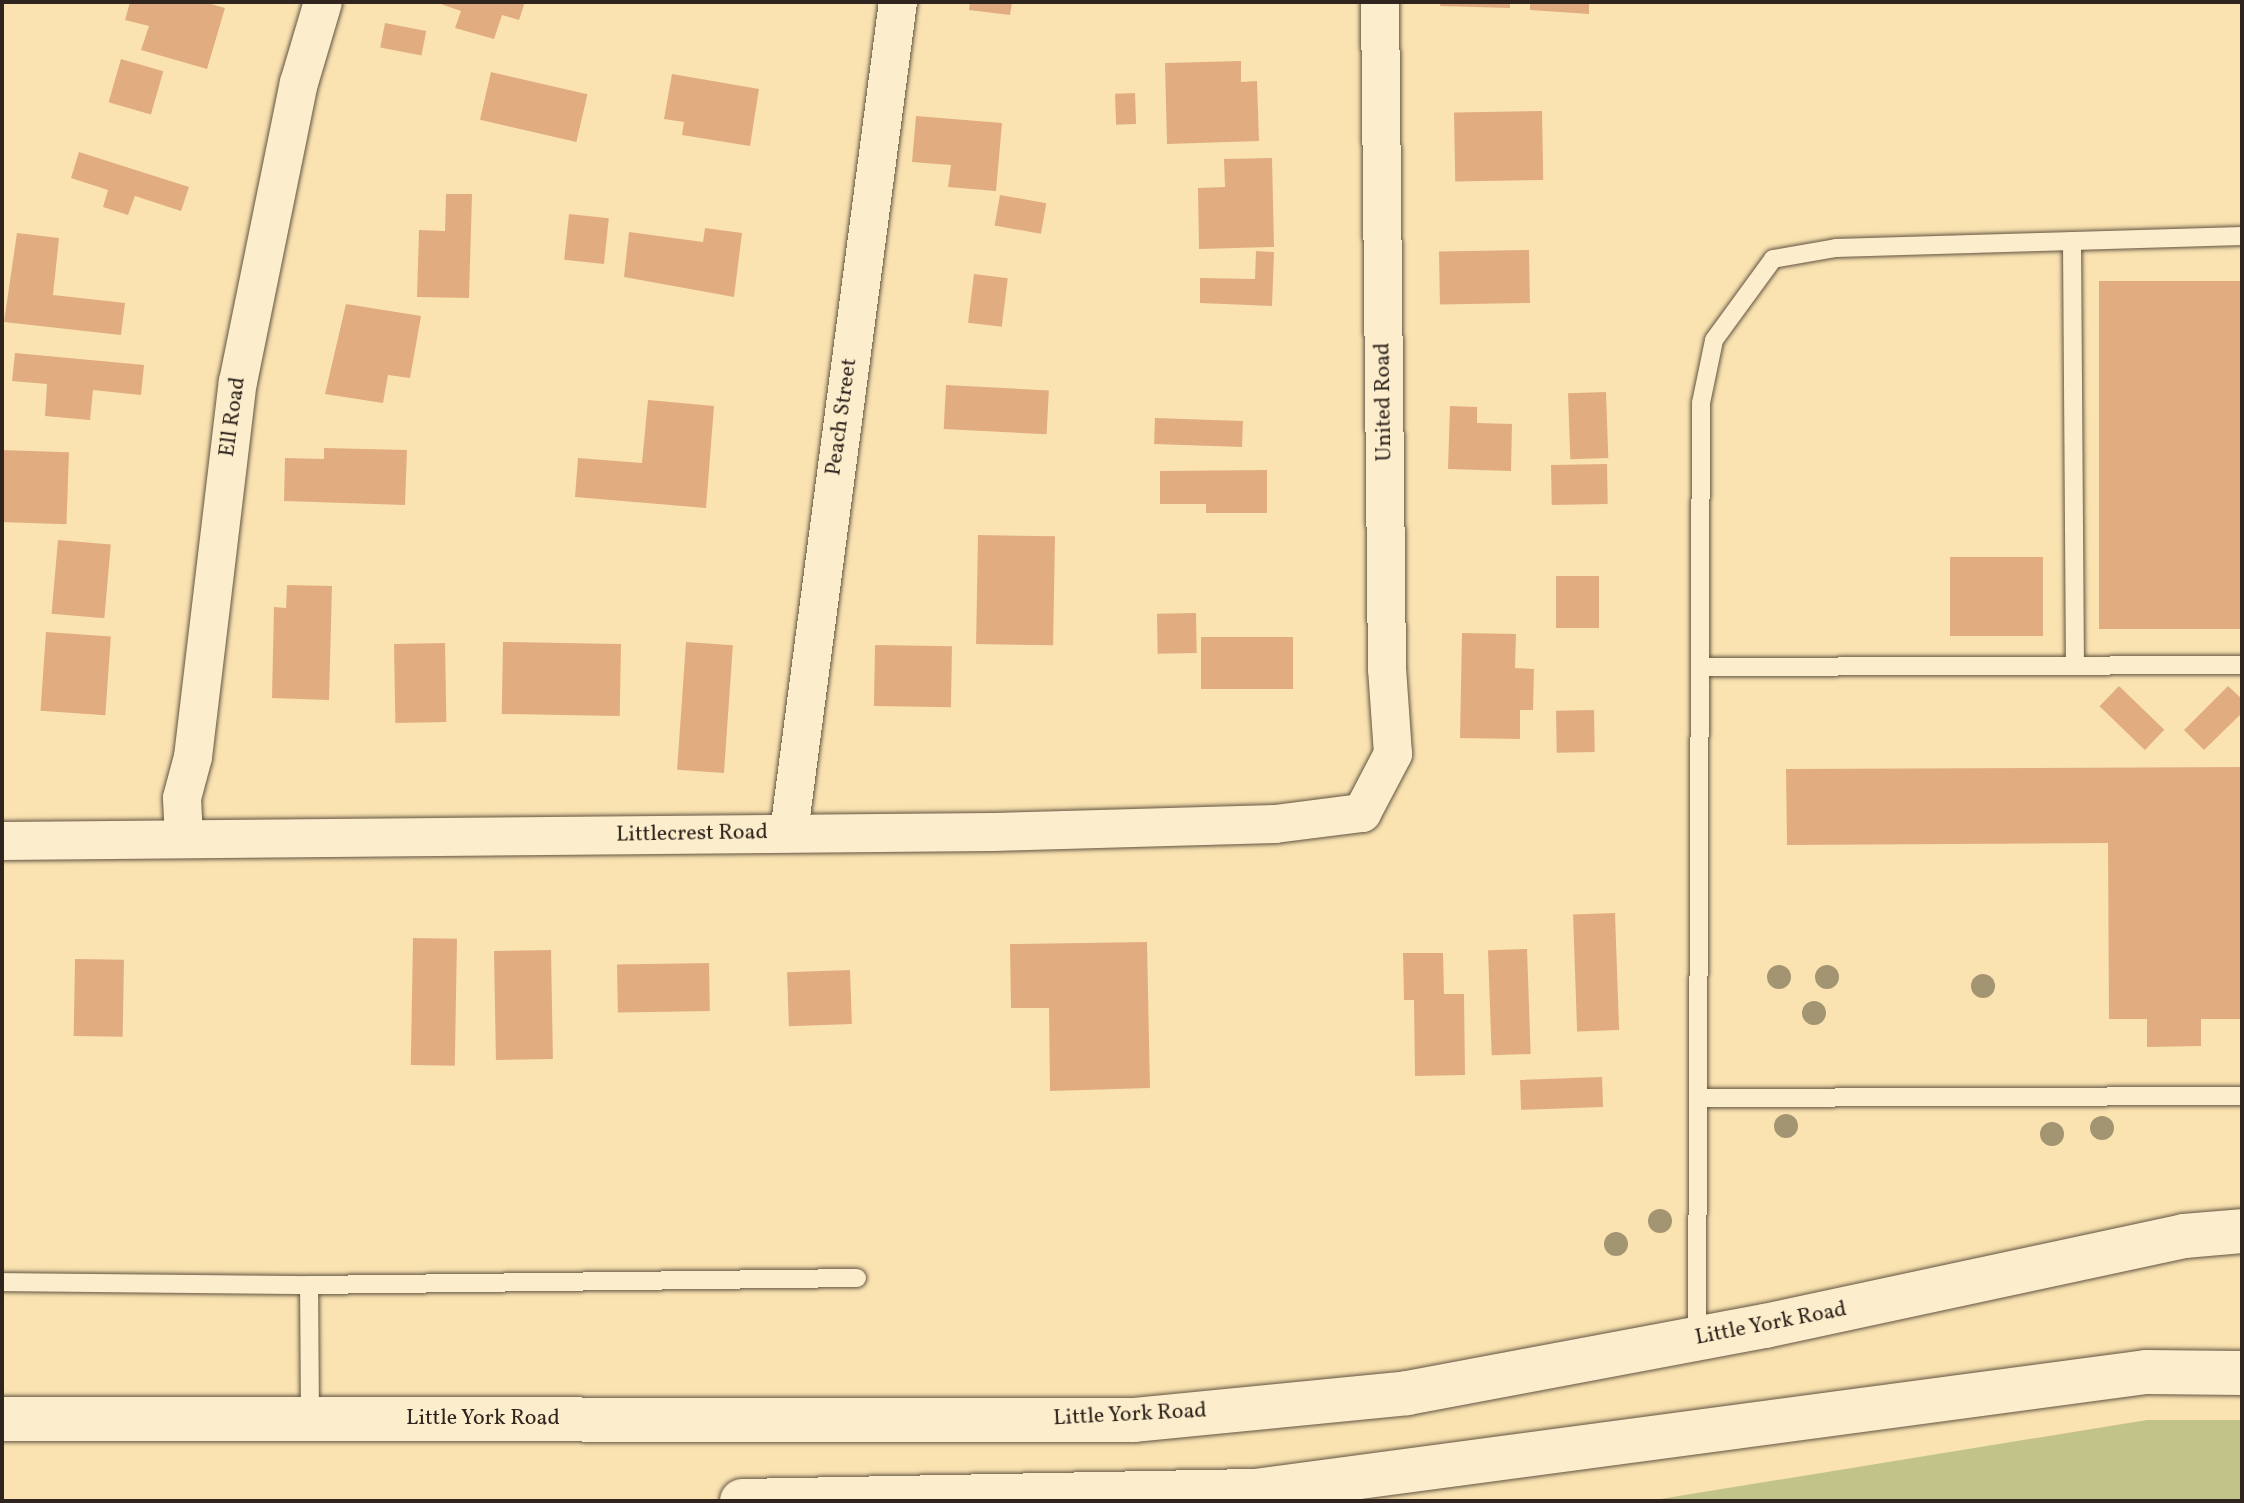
<!DOCTYPE html>
<html>
<head>
<meta charset="utf-8">
<style>
	body { margin:0 }
	#map { position:relative; width:2244px; height:1503px; overflow:hidden; background:#fae3b1; font-family:Vollkorn,serif }
	div>[style] { position:absolute }
	.green>* { inset:0; background:#c2c389 }
	.building>* { inset:0; background:#e1ad80; transform-origin:0 0 }
	.roads { filter:drop-shadow(0 0 2px #625443) drop-shadow(0 0 2px #625443) }
	.service>* { height:18px; margin:-9px; padding:0 9px; transform-origin:9px; border-radius:9px; background:#fcedcc }
	.minor>* { height:38px; margin:-19px; padding:0 19px; transform-origin:19px; border-radius:19px; background:#fcedcc }
	.secondary>* { height:44px; margin:-22px; padding:0 22px; transform-origin:22px; border-radius:22px; background:#fcedcc }
	.trees>* { width:24px; height:24px; margin:-12px; border-radius:50%; background:#a39472 }
	span { translate:-50% -50%; white-space:nowrap; text-align:center; line-height:1.15; -webkit-text-stroke:6px #fcedcc; paint-order:stroke }
	.street-label { font-size:22px; color:#2f251e }
	.frame { position:absolute; inset:0; border:4px solid #2f251e; pointer-events:none }
</style>
</head>
<body>
<div id="map">
	<div class="green">
		<i style="clip-path:polygon(2147px 1420px,2242px 1420px,2242px 1501px,1648px 1501px)"></i>
	</div>
	<div class="building">
		<i style="clip-path:polygon(130px 2px,204px 2px,225px 8px,207px 69px,141px 50px,149px 26px,125px 20px)"></i>
		<i style="clip-path:polygon(435px 2px,525px 2px,519px 20px,502px 15px,494px 39px,455px 28px,461px 11px)"></i>
		<i style="clip-path:polygon(970px 2px,1012px 2px,1010px 15px,969px 10px)"></i>
		<i style="clip-path:polygon(1441px 2px,1510px 2px,1510px 8px,1440px 6px)"></i>
		<i style="clip-path:polygon(1530px 2px,1589px 2px,1589px 14px,1530px 10px)"></i>
		<i style="left:385px;top:23px;width:42px;height:25px;rotate:11deg"></i>
		<i style="left:121px;top:59px;width:44px;height:45px;rotate:16deg"></i>
		<i style="clip-path:polygon(1241px 61px,1241px 82px,1257px 81px,1259px 141px,1167px 144px,1165px 63px)"></i>
		<i style="left:491px;top:72px;width:99px;height:49px;rotate:13deg"></i>
		<i style="clip-path:polygon(672px 74px,759px 89px,750px 146px,682px 135px,684px 122px,664px 119px)"></i>
		<i style="left:1135px;top:93px;width:31px;height:20px;rotate:88deg"></i>
		<i style="left:1542px;top:111px;width:69px;height:88px;rotate:89deg"></i>
		<i style="clip-path:polygon(916px 116px,1002px 123px,996px 191px,948px 187px,951px 165px,912px 162px)"></i>
		<i style="clip-path:polygon(79px 152px,189px 187px,181px 211px,135px 196px,128px 215px,103px 207px,108px 190px,71px 178px)"></i>
		<i style="clip-path:polygon(1272px 158px,1274px 247px,1199px 249px,1198px 188px,1225px 187px,1224px 159px)"></i>
		<i style="clip-path:polygon(446px 194px,472px 194px,469px 298px,417px 297px,419px 230px,445px 231px)"></i>
		<i style="left:1000px;top:195px;width:47px;height:31px;rotate:10deg"></i>
		<i style="left:569px;top:214px;width:40px;height:46px;rotate:6deg"></i>
		<i style="clip-path:polygon(705px 228px,742px 233px,734px 297px,624px 277px,629px 232px,703px 242px)"></i>
		<i style="clip-path:polygon(17px 233px,59px 238px,53px 295px,125px 303px,121px 335px,4px 322px)"></i>
		<i style="left:1529px;top:250px;width:53px;height:90px;rotate:89deg"></i>
		<i style="clip-path:polygon(1256px 251px,1274px 252px,1272px 306px,1200px 303px,1200px 278px,1255px 279px)"></i>
		<i style="left:974px;top:274px;width:34px;height:49px;rotate:7deg"></i>
		<i style="left:2242px;top:281px;width:348px;height:143px;rotate:90deg"></i>
		<i style="clip-path:polygon(346px 304px,421px 316px,410px 378px,388px 375px,383px 403px,325px 394px)"></i>
		<i style="clip-path:polygon(15px 353px,144px 365px,141px 395px,93px 390px,90px 420px,45px 416px,47px 384px,12px 381px)"></i>
		<i style="left:946px;top:385px;width:103px;height:44px;rotate:3deg"></i>
		<i style="left:1606px;top:392px;width:66px;height:38px;rotate:88deg"></i>
		<i style="clip-path:polygon(648px 400px,714px 406px,706px 508px,575px 497px,578px 458px,642px 463px)"></i>
		<i style="clip-path:polygon(1450px 406px,1477px 407px,1477px 423px,1512px 424px,1511px 471px,1448px 469px)"></i>
		<i style="left:1155px;top:418px;width:88px;height:26px;rotate:2deg"></i>
		<i style="clip-path:polygon(324px 448px,407px 450px,405px 505px,284px 501px,285px 458px,324px 459px)"></i>
		<i style="left:2px;top:450px;width:67px;height:72px;rotate:2deg"></i>
		<i style="left:1607px;top:464px;width:40px;height:56px;rotate:89deg"></i>
		<i style="clip-path:polygon(1267px 470px,1267px 513px,1206px 513px,1206px 504px,1160px 504px,1160px 471px)"></i>
		<i style="left:978px;top:535px;width:77px;height:109px;rotate:1deg"></i>
		<i style="left:58px;top:540px;width:53px;height:74px;rotate:5deg"></i>
		<i style="left:1950px;top:557px;width:93px;height:79px"></i>
		<i style="left:1599px;top:576px;width:52px;height:43px;rotate:90deg"></i>
		<i style="clip-path:polygon(287px 585px,332px 586px,329px 700px,272px 698px,274px 607px,286px 608px)"></i>
		<i style="left:1196px;top:613px;width:40px;height:39px;rotate:89deg"></i>
		<i style="left:46px;top:632px;width:65px;height:79px;rotate:4deg"></i>
		<i style="clip-path:polygon(1462px 633px,1516px 634px,1515px 668px,1534px 669px,1533px 710px,1520px 710px,1520px 739px,1460px 738px)"></i>
		<i style="left:1201px;top:637px;width:92px;height:52px"></i>
		<i style="left:503px;top:642px;width:118px;height:72px;rotate:1deg"></i>
		<i style="left:686px;top:642px;width:47px;height:128px;rotate:4deg"></i>
		<i style="left:445px;top:643px;width:79px;height:51px;rotate:89deg"></i>
		<i style="left:875px;top:645px;width:77px;height:61px;rotate:1deg"></i>
		<i style="left:2119px;top:686px;width:63px;height:28px;rotate:44deg"></i>
		<i style="clip-path:polygon(2228px 686px,2242px 699px,2242px 713px,2204px 750px,2184px 730px)"></i>
		<i style="left:1594px;top:710px;width:42px;height:38px;rotate:89deg"></i>
		<i style="clip-path:polygon(2242px 767px,2242px 1019px,2201px 1019px,2201px 1046px,2147px 1047px,2147px 1019px,2109px 1019px,2108px 843px,1787px 845px,1786px 769px)"></i>
		<i style="left:1615px;top:913px;width:117px;height:42px;rotate:88deg"></i>
		<i style="left:413px;top:938px;width:44px;height:127px;rotate:1deg"></i>
		<i style="clip-path:polygon(1147px 942px,1150px 1088px,1050px 1091px,1049px 1008px,1011px 1008px,1010px 944px)"></i>
		<i style="left:1527px;top:949px;width:105px;height:39px;rotate:88deg"></i>
		<i style="left:551px;top:950px;width:109px;height:57px;rotate:89deg"></i>
		<i style="clip-path:polygon(1403px 953px,1443px 953px,1444px 994px,1464px 994px,1465px 1075px,1415px 1076px,1414px 1000px,1404px 1000px)"></i>
		<i style="left:75px;top:959px;width:49px;height:77px;rotate:1deg"></i>
		<i style="left:709px;top:963px;width:48px;height:92px;rotate:89deg"></i>
		<i style="left:850px;top:970px;width:54px;height:63px;rotate:88deg"></i>
		<i style="left:1602px;top:1077px;width:30px;height:82px;rotate:88deg"></i>
	</div>
	<div class="roads">
		<div class="service">
			<i style="left:2072px;top:241px;width:425px;rotate:89.6deg"></i>
			<i style="left:1702px;top:667px;width:540px;rotate:-0.21deg"></i>
			<i style="left:1699px;top:1098px;width:543px;rotate:-0.21deg"></i>
			<i style="left:2px;top:1282px;width:307px;rotate:0.6deg"></i>
			<i style="left:1697px;top:1339px;width:936px;rotate:-89.76deg"></i>
			<i style="left:1701px;top:403px;width:64px;rotate:-78.3deg"></i>
			<i style="left:1714px;top:340px;width:100px;rotate:-53.9deg"></i>
			<i style="left:1773px;top:259px;width:64px;rotate:-9.9deg"></i>
			<i style="left:1836px;top:248px;width:406px;rotate:-1.7deg"></i>
			<i style="left:310px;top:1419px;width:134px;rotate:-90.4deg"></i>
			<i style="left:309px;top:1285px;width:548px;rotate:-0.73deg"></i>
		</div>
		<div class="minor">
			<i style="left:789px;top:832px;width:837px;rotate:-82.52deg"></i>
			<i style="left:184px;top:839px;width:41px;rotate:-92.8deg"></i>
			<i style="left:182px;top:798px;width:42px;rotate:-75deg"></i>
			<i style="left:193px;top:757px;width:378px;rotate:-83.2deg"></i>
			<i style="left:238px;top:382px;width:305px;rotate:-78.5deg"></i>
			<i style="left:299px;top:83px;width:84px;rotate:-73.5deg"></i>
			<i style="left:2px;top:841px;width:990px;rotate:-0.52deg"></i>
			<i style="left:992px;top:832px;width:283px;rotate:-1.6deg"></i>
			<i style="left:1275px;top:824px;width:88px;rotate:-7.2deg"></i>
			<i style="left:1362px;top:813px;width:67px;rotate:-62.3deg"></i>
			<i style="left:1393px;top:754px;width:85px;rotate:-94deg"></i>
			<i style="left:1387px;top:669px;width:667px;rotate:-90.6deg"></i>
		</div>
		<div class="secondary">
			<i style="left:2px;top:1419px;width:1132px;rotate:0.05deg"></i>
			<i style="left:1134px;top:1420px;width:274px;rotate:-5.6deg"></i>
			<i style="left:1407px;top:1393px;width:364px;rotate:-10.6deg"></i>
			<i style="left:1765px;top:1326px;width:429px;rotate:-12.1deg"></i>
			<i style="left:2184px;top:1236px;width:58px;rotate:-4.9deg"></i>
			<i style="left:742px;top:1501px;width:513px;rotate:-1.12deg"></i>
			<i style="left:1255px;top:1491px;width:899px;rotate:-7.61deg"></i>
			<i style="left:2146px;top:1372px;width:96px;rotate:0.6deg"></i>
		</div>
	</div>
	<div class="trees">
		<i style="left:1779px;top:977px"></i>
		<i style="left:1827px;top:977px"></i>
		<i style="left:1983px;top:986px"></i>
		<i style="left:1814px;top:1013px"></i>
		<i style="left:1786px;top:1126px"></i>
		<i style="left:2102px;top:1128px"></i>
		<i style="left:2052px;top:1134px"></i>
		<i style="left:1660px;top:1221px"></i>
		<i style="left:1616px;top:1244px"></i>
	</div>
	<div class="street-label">
		<span style="left:1384px;top:402px;rotate:-91deg">United Road</span>
		<span style="left:233px;top:417px;rotate:-82deg">Ell Road</span>
		<span style="left:842px;top:417px;rotate:-82deg">Peach Street</span>
		<span style="left:692px;top:834px;rotate:-1deg">Littlecrest Road</span>
		<span style="left:1771px;top:1324px;rotate:-11deg">Little York Road</span>
		<span style="left:1130px;top:1415px;rotate:-3deg">Little York Road</span>
		<span style="left:483px;top:1419px">Little York Road</span>
	</div>
	<div class="frame"></div>
</div>
</body>
</html>
